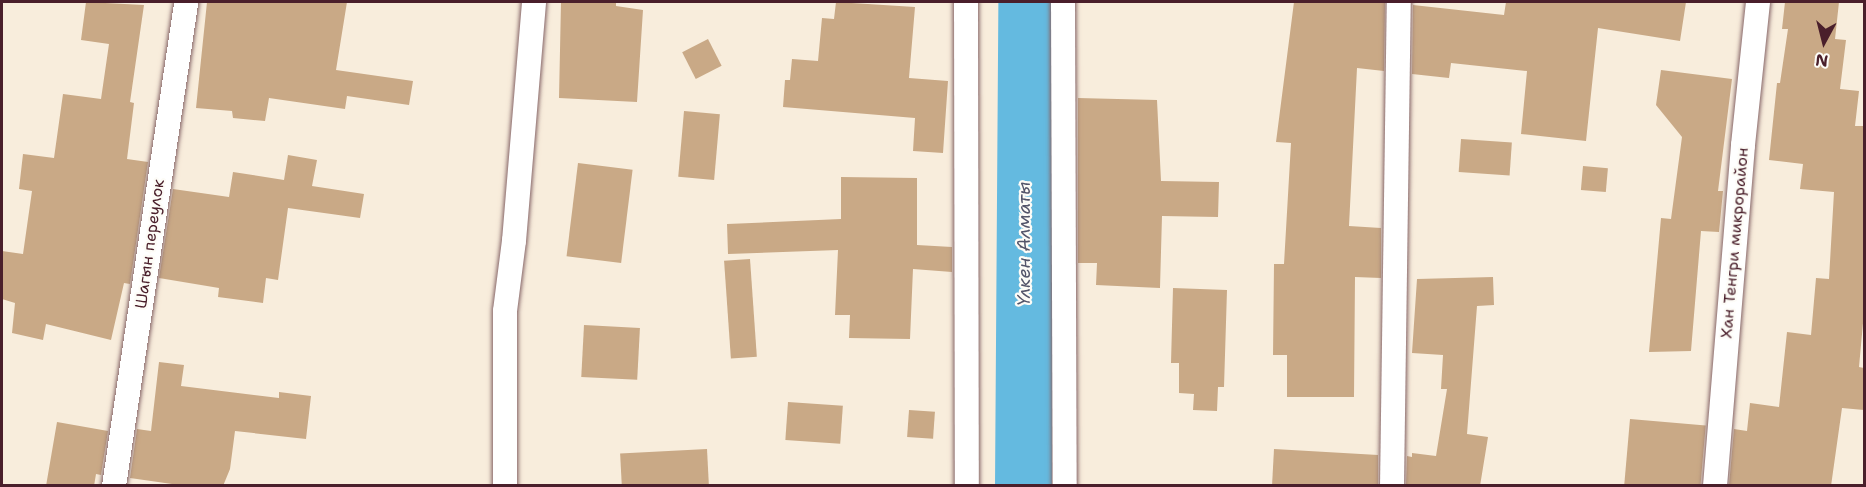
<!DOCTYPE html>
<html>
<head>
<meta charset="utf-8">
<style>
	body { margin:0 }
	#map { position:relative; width:1866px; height:487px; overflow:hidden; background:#f8eddc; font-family:"Shantell Sans",sans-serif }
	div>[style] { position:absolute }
	.river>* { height:57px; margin:-28.5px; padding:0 28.5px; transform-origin:28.5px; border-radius:28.5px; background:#64bae0 }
	.building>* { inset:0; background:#c9a986; transform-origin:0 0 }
	.roads { filter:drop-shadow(0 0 2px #876769) drop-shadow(0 0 2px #876769) }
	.minor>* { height:24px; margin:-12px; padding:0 12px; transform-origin:12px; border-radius:12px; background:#fff }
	span { translate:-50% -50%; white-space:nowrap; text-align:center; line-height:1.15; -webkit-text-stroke:4.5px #fdfcf7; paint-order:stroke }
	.street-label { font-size:16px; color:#4a1f2b }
	.water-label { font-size:18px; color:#53556a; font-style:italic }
	.frame { position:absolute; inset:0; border:3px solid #4a1f2b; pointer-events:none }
	.north { position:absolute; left:1794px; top:12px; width:60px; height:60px; -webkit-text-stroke:4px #fdfcf7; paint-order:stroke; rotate:187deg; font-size:16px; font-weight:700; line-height:24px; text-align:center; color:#4a1f2b }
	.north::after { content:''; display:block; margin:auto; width:21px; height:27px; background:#4a1f2b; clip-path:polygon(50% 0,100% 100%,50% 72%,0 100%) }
</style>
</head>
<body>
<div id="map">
	<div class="river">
		<i style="left:1023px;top:486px;width:484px;rotate:-89.6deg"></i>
	</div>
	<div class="building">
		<i style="clip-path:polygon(86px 2px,144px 5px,130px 102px,134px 103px,127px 159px,148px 162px,130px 284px,124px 283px,111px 340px,46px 324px,43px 340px,12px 333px,15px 303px,2px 299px,2px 251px,23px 254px,32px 191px,19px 189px,23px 154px,54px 158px,63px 94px,101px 99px,109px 44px,81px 40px)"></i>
		<i style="clip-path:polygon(207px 2px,347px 2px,336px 70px,413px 81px,409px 105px,347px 96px,345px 109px,269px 98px,265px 121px,233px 118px,232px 111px,196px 108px)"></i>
		<i style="clip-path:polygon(561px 2px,616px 2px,616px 6px,643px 10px,637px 102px,559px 98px)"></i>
		<i style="clip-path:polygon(836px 2px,915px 7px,909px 78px,948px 81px,943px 153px,913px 151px,915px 118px,783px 107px,785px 80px,790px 80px,792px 59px,818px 61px,822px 18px,834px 19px)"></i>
		<i style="clip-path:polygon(1294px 2px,1385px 2px,1384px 71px,1357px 68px,1349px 226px,1381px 228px,1381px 278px,1355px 277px,1354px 397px,1287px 397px,1287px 355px,1273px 355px,1274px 264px,1284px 264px,1291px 143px,1276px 142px)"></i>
		<i style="clip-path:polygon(1506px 2px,1686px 2px,1680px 41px,1598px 28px,1586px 141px,1521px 134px,1527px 71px,1451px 63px,1449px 78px,1412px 74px,1413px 5px,1504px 15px)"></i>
		<i style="clip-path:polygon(1785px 2px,1839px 2px,1835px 39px,1846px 40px,1840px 89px,1859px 91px,1855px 126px,1864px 126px,1864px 312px,1859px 367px,1864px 368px,1864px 410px,1842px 408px,1831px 486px,1729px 486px,1734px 429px,1747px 431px,1750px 403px,1779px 407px,1787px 332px,1811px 335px,1816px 278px,1829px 279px,1834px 192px,1800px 189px,1803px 164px,1769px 160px,1777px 83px,1780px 83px,1788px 29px,1782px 29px)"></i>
		<i style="left:708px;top:39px;width:30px;height:29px;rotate:63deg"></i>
		<i style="clip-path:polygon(1661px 70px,1732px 79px,1718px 191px,1723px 191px,1719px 232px,1701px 231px,1691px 351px,1649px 352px,1661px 218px,1671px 219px,1682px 137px,1656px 105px)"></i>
		<i style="clip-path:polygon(1078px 98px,1157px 100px,1161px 181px,1219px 182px,1218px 217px,1162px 216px,1160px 288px,1096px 285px,1097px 263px,1078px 263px)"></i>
		<i style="left:684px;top:111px;width:36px;height:66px;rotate:5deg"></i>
		<i style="left:1461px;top:139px;width:51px;height:33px;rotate:4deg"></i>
		<i style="clip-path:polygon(288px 155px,317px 160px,312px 186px,364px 194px,360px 218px,288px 208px,278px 280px,266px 278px,263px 303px,218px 297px,219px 288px,159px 278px,173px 189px,229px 197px,233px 172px,284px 180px)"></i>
		<i style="left:578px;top:163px;width:55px;height:94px;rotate:7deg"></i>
		<i style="left:1583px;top:166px;width:25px;height:24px;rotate:5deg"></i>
		<i style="clip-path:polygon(841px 177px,917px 178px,917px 245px,952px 247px,952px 272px,913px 269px,910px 339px,849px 338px,850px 315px,835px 315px,838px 250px,728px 254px,727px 224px,841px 219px)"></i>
		<i style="left:750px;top:259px;width:98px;height:26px;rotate:86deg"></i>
		<i style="clip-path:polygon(1493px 277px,1494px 305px,1477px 306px,1467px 434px,1488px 437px,1480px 486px,1406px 486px,1407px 456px,1412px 457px,1412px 453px,1436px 456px,1447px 389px,1441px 389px,1443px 355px,1412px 353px,1417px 279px)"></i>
		<i style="clip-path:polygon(1173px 288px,1227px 290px,1224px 387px,1218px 387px,1217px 411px,1193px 410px,1194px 394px,1179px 393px,1179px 363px,1171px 363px)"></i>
		<i style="left:584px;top:325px;width:56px;height:52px;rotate:3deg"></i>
		<i style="clip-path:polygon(159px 362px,184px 365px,181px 386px,279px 398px,279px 392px,311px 396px,306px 439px,235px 431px,230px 469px,223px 486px,186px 486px,130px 478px,137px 429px,151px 431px)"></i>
		<i style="left:788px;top:402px;width:55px;height:38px;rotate:4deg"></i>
		<i style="left:909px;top:410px;width:26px;height:27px;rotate:4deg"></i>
		<i style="left:1630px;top:419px;width:76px;height:67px;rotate:5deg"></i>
		<i style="clip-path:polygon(57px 422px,108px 431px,101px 475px,96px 474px,94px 486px,46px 486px)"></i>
		<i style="left:707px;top:449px;width:37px;height:87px;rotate:87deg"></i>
		<i style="clip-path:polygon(1274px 449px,1378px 455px,1378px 486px,1272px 486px)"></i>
	</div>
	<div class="roads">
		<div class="minor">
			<i style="left:966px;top:2px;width:484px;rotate:89.9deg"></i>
			<i style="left:1063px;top:2px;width:484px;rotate:89.8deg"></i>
			<i style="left:114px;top:486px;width:489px;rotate:-81.5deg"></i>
			<i style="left:505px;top:486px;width:175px;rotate:-90deg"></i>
			<i style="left:505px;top:311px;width:71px;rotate:-82.7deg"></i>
			<i style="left:514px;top:241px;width:240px;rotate:-85.2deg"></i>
			<i style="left:1392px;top:486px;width:484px;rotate:-89.2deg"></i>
			<i style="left:1715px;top:486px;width:342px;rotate:-85.3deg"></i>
			<i style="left:1743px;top:145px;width:144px;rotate:-84deg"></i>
		</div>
	</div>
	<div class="street-label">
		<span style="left:1735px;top:243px;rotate:-85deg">Хан Тенгри микрорайон</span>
		<span style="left:150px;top:244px;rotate:-82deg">Шагын переулок</span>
	</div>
	<div class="water-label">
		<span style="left:1024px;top:244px;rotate:-90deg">Үлкен Алматы</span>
	</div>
	<div class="frame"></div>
	<div class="north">N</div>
</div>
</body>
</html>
